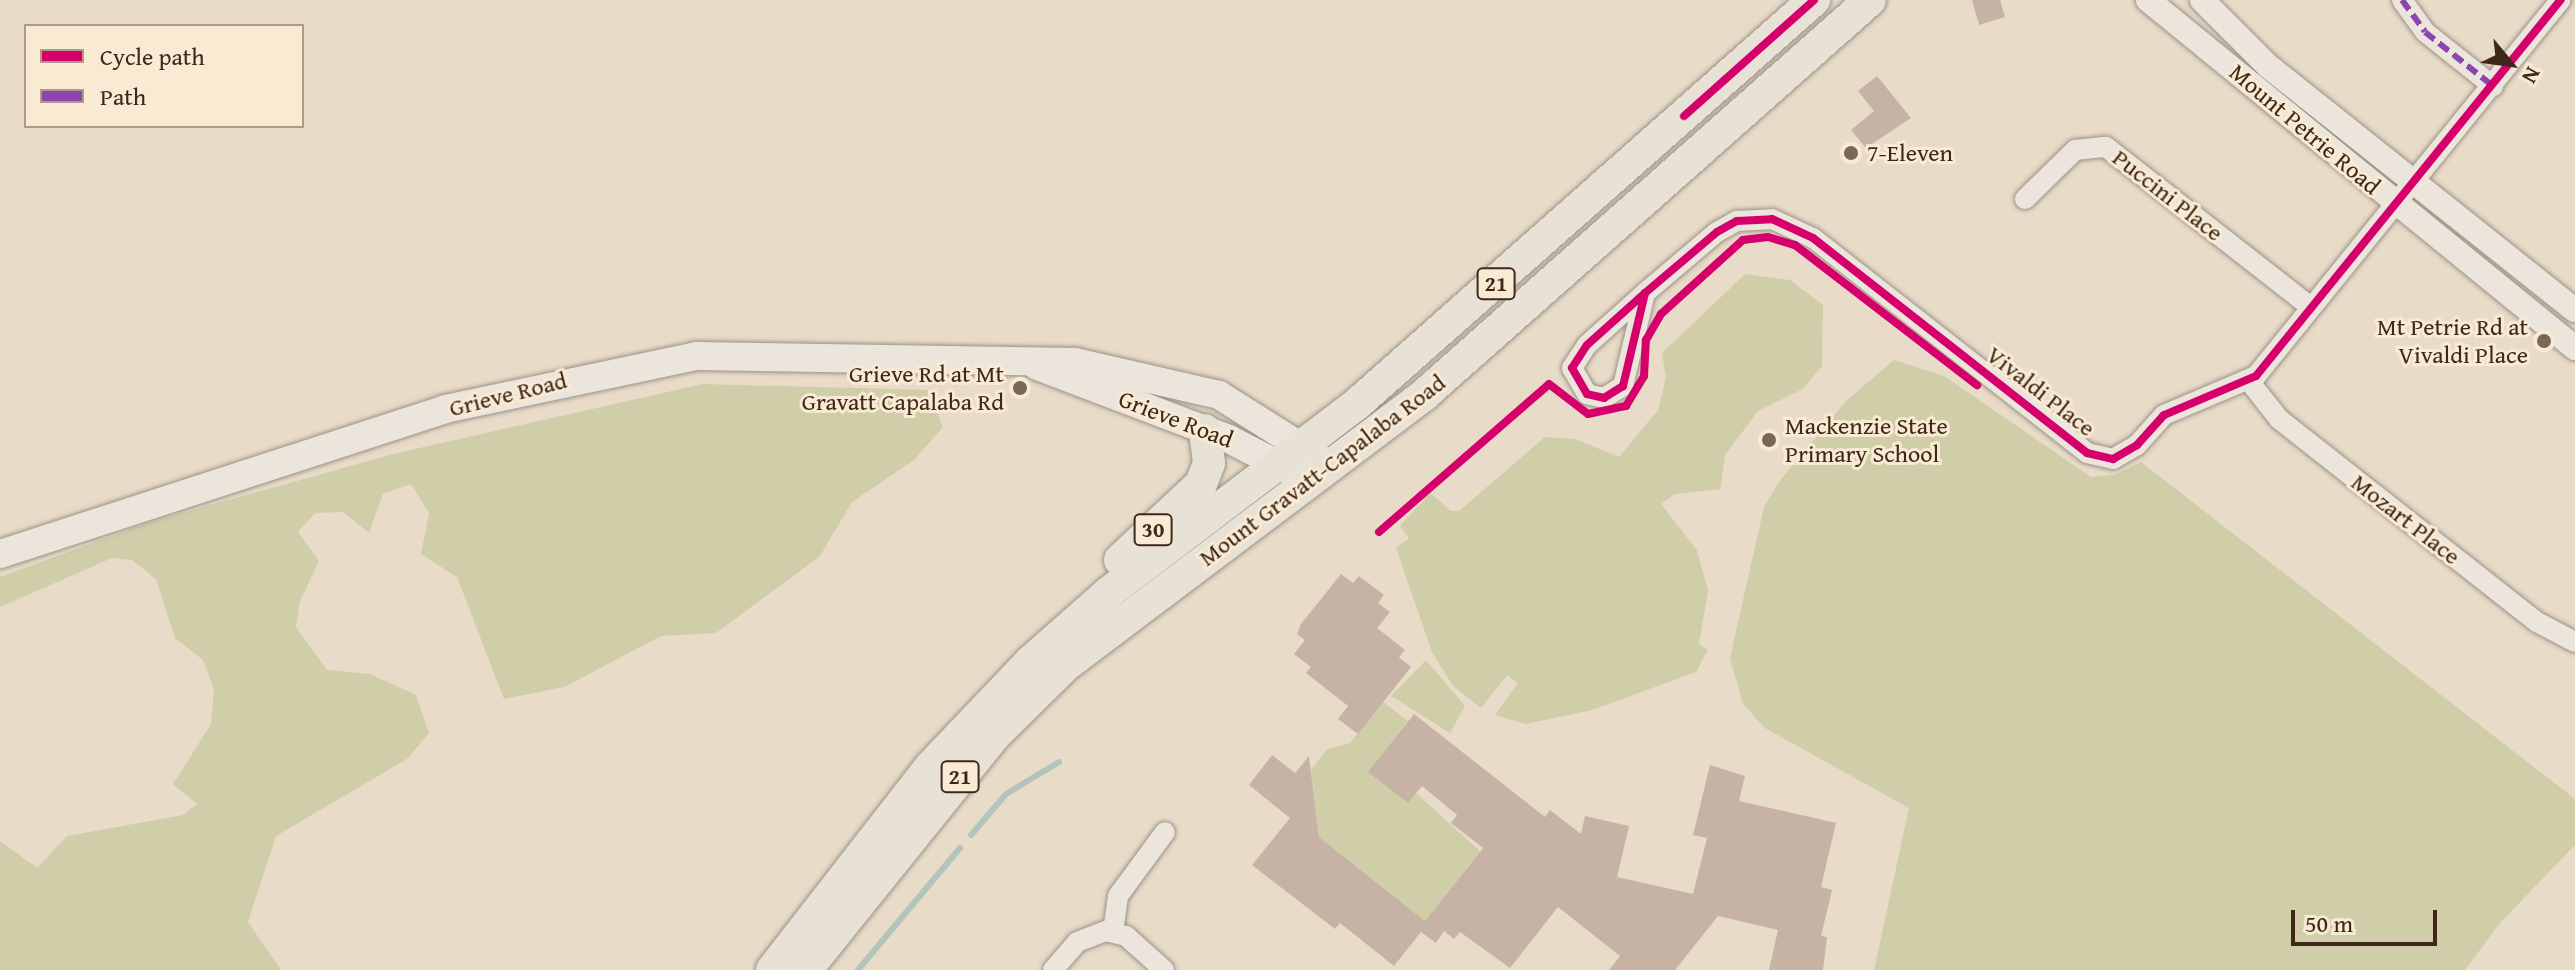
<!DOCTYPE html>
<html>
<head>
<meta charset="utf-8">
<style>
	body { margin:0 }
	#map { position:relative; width:2575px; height:970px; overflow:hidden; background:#e8dbc8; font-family:"Gentium Book Plus",serif }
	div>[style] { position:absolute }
	.green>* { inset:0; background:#d0cda9 }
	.stream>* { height:6px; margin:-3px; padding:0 3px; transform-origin:3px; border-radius:3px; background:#b3c5ba }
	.building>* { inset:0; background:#c7b3a6 }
	.roads { filter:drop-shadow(0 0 2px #9c9286) drop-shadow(0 0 2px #9c9286) }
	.minor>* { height:20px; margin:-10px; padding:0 10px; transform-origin:10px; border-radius:10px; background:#ebe5dc }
	.tertiary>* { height:24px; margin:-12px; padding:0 12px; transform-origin:12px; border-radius:12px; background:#ebe5dc }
	.secondary>* { height:28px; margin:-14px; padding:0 14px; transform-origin:14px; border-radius:14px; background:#ebe5dc }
	.trunk>* { height:32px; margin:-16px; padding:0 16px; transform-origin:16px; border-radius:16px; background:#e8e1d6 }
	.quiet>* { height:6px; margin-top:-3px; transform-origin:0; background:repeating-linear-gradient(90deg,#8e44ad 0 12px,transparent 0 18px) }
	.cycleway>* { height:8px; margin:-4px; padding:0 4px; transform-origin:4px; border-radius:4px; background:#d6006c }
	.dots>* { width:22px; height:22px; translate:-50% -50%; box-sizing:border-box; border:4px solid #f8ead3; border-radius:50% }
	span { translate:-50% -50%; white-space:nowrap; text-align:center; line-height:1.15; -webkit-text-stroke:6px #f8ead3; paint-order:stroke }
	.shield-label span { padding:2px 6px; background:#f8ead3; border:2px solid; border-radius:6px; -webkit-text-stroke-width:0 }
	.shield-label { font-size:22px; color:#3f281a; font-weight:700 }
	.street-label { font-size:24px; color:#3f281a }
	.poi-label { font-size:24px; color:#3f281a }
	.left { translate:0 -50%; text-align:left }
	.right { translate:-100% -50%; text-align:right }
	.legend { position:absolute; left:24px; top:24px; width:280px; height:104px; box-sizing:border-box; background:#f8ead3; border:2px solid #ae9c89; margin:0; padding:10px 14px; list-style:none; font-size:24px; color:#3f281a }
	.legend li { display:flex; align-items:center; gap:16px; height:40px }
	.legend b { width:40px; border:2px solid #ae9c89 }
	.north { position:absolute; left:2471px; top:24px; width:80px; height:80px; -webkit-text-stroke:6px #f8ead3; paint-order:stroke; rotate:119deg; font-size:22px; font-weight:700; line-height:32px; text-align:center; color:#3f281a }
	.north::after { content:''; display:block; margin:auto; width:28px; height:36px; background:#3f281a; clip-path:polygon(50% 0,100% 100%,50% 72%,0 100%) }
	.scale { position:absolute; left:2291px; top:910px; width:146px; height:36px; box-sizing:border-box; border:4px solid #3f281a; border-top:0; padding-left:10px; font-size:24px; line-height:28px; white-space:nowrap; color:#3f281a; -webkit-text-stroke:6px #f8ead3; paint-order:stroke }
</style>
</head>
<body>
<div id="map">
	<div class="green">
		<i style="clip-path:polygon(1745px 274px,1790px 280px,1823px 305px,1822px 366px,1803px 389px,1758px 411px,1725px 455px,1720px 489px,1675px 494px,1661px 504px,1697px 550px,1708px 591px,1699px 644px,1708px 650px,1696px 672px,1592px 710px,1526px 724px,1495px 715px,1518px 683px,1507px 675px,1481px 708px,1453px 686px,1432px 652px,1396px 548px,1409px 538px,1400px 526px,1430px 493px,1451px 511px,1459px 511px,1545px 437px,1575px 439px,1619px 457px,1658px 410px,1666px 377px,1662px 353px)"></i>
		<i style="clip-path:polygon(1894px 360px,1944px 376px,2091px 477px,2114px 475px,2141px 462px,2575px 799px,2575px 845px,2500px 923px,2465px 970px,1874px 970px,1909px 808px,1765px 728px,1743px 704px,1730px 658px,1764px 507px,1778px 483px,1846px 401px)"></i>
		<i style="clip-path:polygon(703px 384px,927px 390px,943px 427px,914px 460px,852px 502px,820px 556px,716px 633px,661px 636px,564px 687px,504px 699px,457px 577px,421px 554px,429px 513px,411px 484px,383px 494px,369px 533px,343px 512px,315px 513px,298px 532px,319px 561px,300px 601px,296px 627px,327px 670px,370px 674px,416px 695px,429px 733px,407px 759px,276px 836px,248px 922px,281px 970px,0 970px,0 841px,37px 868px,67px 836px,183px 815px,197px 804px,173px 784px,211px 724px,214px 689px,203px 660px,175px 638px,156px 579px,132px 560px,112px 558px,0 607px,0 577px,150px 522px,393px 454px)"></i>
		<i style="clip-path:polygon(1426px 660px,1465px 706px,1450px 733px,1391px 696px)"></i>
		<i style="clip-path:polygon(1383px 702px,1408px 721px,1369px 772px,1408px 803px,1416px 793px,1480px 851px,1425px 921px,1319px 837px,1311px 770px,1326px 750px,1350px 743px)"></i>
	</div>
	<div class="stream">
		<i style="left:971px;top:835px;width:54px;rotate:-49.5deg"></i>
		<i style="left:1006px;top:794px;width:62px;rotate:-31.1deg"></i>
		<i style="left:858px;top:970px;width:159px;rotate:-50.1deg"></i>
	</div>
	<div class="building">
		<i style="clip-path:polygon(1972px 0,2000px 0,2005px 17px,1979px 25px)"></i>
		<i style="clip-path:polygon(1877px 76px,1911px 118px,1866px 148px,1851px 130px,1874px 111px,1858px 91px)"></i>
		<i style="clip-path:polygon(1341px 574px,1353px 583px,1359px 576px,1384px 595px,1378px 603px,1390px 612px,1377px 628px,1405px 650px,1399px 657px,1411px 667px,1358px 734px,1338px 719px,1348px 706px,1306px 673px,1311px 667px,1294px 654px,1305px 640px,1297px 634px,1301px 624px)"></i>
		<i style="clip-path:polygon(1414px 714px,1545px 817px,1550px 810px,1581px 834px,1585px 816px,1629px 826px,1617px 877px,1693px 894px,1707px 838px,1693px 835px,1710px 765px,1745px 776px,1739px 801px,1836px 823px,1821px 887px,1832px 890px,1821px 936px,1827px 937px,1823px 970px,1769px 970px,1778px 930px,1718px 916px,1675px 970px,1609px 970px,1620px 956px,1558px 907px,1510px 968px,1460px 932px,1454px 939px,1444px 931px,1436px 943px,1421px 932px,1394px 966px,1340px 923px,1335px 929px,1252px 865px,1290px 818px,1249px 785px,1272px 755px,1295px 773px,1309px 756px,1319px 837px,1425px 921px,1483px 848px,1451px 823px,1457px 815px,1422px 786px,1408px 803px,1368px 772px)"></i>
	</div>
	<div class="roads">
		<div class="minor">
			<i style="left:2402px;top:0;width:39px;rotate:54deg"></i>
			<i style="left:2425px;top:32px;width:87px;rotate:38.5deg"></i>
			<i style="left:2025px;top:199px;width:70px;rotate:-44.4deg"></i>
			<i style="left:2075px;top:150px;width:31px;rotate:-6deg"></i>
			<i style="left:2106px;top:147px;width:260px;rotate:38deg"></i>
			<i style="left:1645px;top:293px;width:96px;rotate:103.3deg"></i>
			<i style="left:1623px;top:386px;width:22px;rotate:148deg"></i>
			<i style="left:1604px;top:398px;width:17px;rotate:-167deg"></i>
			<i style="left:1587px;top:394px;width:30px;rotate:-120deg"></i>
			<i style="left:1572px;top:368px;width:27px;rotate:-57deg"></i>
			<i style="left:1587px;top:345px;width:78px;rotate:-41.9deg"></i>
			<i style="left:1645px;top:293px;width:94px;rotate:-40.3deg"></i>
			<i style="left:1717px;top:232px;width:23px;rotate:-29deg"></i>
			<i style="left:1737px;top:221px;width:35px;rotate:-3deg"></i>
			<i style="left:1772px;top:219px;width:45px;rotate:24.9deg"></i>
			<i style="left:1813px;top:238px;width:348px;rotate:38.1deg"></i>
			<i style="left:2087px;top:453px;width:27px;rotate:13deg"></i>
			<i style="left:2113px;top:459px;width:28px;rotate:-30deg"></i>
			<i style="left:2137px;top:445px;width:40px;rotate:-48deg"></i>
			<i style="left:2164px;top:415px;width:100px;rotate:-23deg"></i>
			<i style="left:2256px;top:376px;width:484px;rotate:-51deg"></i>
			<i style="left:2249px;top:381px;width:48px;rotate:51.7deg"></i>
			<i style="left:2279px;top:419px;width:328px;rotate:38.2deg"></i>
			<i style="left:2537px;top:622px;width:43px;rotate:27.8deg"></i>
			<i style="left:1113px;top:932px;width:36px;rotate:-82deg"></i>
			<i style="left:1118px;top:896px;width:79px;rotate:-53.7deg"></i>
			<i style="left:1053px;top:970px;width:37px;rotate:-49deg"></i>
			<i style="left:1077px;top:942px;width:31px;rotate:-21deg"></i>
			<i style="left:1106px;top:931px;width:21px;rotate:14deg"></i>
			<i style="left:1126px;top:936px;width:51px;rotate:41.8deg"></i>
		</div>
		<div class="tertiary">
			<i style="left:2148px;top:0;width:551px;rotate:39.18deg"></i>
			<i style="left:2202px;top:0;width:93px;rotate:45deg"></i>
			<i style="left:2268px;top:66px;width:392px;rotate:38.5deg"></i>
		</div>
		<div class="secondary">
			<i style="left:1037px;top:366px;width:205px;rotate:20.8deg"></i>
			<i style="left:1229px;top:439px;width:93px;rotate:27.4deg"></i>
			<i style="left:0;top:554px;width:468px;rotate:-18deg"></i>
			<i style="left:445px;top:409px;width:257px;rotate:-11.9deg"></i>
			<i style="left:696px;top:356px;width:379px;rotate:0.9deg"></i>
			<i style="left:1075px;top:362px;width:148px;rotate:12.9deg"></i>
			<i style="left:1219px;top:395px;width:118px;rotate:32.2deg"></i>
		</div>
		<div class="trunk">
			<i style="left:1120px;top:560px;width:111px;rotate:-43.2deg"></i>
			<i style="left:1201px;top:484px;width:22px;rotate:-69deg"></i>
			<i style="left:1209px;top:463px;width:33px;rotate:-97deg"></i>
			<i style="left:772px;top:970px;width:257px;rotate:-52.1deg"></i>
			<i style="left:930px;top:767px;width:146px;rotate:-46.4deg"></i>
			<i style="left:1031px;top:661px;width:103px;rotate:-41.4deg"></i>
			<i style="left:1108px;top:593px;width:314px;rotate:-37.2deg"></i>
			<i style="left:1358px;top:403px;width:609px;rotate:-41.47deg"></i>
			<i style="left:806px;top:970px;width:300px;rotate:-51.2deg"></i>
			<i style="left:994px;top:736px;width:101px;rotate:-44.6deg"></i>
			<i style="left:1066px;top:665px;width:450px;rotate:-37deg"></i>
			<i style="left:1425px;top:394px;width:594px;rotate:-41.52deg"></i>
		</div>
	</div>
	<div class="quiet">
		<i style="left:2402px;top:0;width:39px;rotate:54deg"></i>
		<i style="left:2425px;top:32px;width:87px;rotate:38.5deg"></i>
	</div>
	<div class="cycleway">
		<i style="left:1684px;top:116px;width:174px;rotate:-41.7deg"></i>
		<i style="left:1645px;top:293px;width:96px;rotate:103.3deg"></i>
		<i style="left:1623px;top:386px;width:22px;rotate:148deg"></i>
		<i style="left:1604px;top:398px;width:17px;rotate:-167deg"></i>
		<i style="left:1587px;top:394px;width:30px;rotate:-120deg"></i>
		<i style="left:1572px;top:368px;width:27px;rotate:-57deg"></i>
		<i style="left:1587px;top:345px;width:78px;rotate:-41.9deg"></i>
		<i style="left:1645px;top:293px;width:94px;rotate:-40.3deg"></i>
		<i style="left:1717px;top:232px;width:23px;rotate:-29deg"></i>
		<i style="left:1737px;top:221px;width:35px;rotate:-3deg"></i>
		<i style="left:1772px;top:219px;width:45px;rotate:24.9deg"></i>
		<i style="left:1813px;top:238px;width:348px;rotate:38.1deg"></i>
		<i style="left:2087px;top:453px;width:27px;rotate:13deg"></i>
		<i style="left:2113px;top:459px;width:28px;rotate:-30deg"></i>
		<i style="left:2137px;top:445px;width:40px;rotate:-48deg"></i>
		<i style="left:2164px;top:415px;width:100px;rotate:-23deg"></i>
		<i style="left:2256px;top:376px;width:484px;rotate:-51deg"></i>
		<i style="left:1379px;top:532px;width:225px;rotate:-41deg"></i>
		<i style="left:1549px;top:384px;width:49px;rotate:37.6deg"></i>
		<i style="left:1588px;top:414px;width:39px;rotate:-12deg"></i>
		<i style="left:1626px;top:406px;width:35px;rotate:-59deg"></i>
		<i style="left:1644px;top:376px;width:36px;rotate:-87deg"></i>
		<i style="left:1646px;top:340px;width:30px;rotate:-60deg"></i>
		<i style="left:1661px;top:314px;width:110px;rotate:-42.1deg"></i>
		<i style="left:1743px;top:240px;width:25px;rotate:-7deg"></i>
		<i style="left:1768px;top:237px;width:28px;rotate:17deg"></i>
		<i style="left:1795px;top:245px;width:230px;rotate:37.6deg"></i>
	</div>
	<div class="dots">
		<i style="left:1851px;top:153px;background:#7a6757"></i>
		<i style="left:2544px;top:341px;background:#7a6757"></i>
		<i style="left:1020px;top:388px;background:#7a6757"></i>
		<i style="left:1769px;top:440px;background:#7a6757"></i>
	</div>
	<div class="shield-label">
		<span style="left:1496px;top:284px">21</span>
		<span style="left:1153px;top:530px">30</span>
		<span style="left:960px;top:777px">21</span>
	</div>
	<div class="street-label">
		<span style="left:2305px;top:129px;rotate:40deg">Mount Petrie Road</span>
		<span style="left:2168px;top:195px;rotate:38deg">Puccini Place</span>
		<span style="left:2041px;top:391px;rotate:38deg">Vivaldi Place</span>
		<span style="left:508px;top:394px;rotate:-14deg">Grieve Road</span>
		<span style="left:1176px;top:419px;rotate:21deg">Grieve Road</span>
		<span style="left:1322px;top:470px;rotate:-37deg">Mount Gravatt-Capalaba Road</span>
		<span style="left:2406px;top:519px;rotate:38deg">Mozart Place</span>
	</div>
	<div class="poi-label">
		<span class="left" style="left:1867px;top:153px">7-Eleven</span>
		<span class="right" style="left:2528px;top:341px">Mt Petrie Rd at<br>Vivaldi Place</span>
		<span class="right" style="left:1004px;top:388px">Grieve Rd at Mt<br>Gravatt Capalaba Rd</span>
		<span class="left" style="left:1785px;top:440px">Mackenzie State<br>Primary School</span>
	</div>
	<ul class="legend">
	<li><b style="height:10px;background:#d6006c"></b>Cycle path</li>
	<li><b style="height:10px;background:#8e44ad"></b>Path</li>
	</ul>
	<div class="north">N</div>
	<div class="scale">50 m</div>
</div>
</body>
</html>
